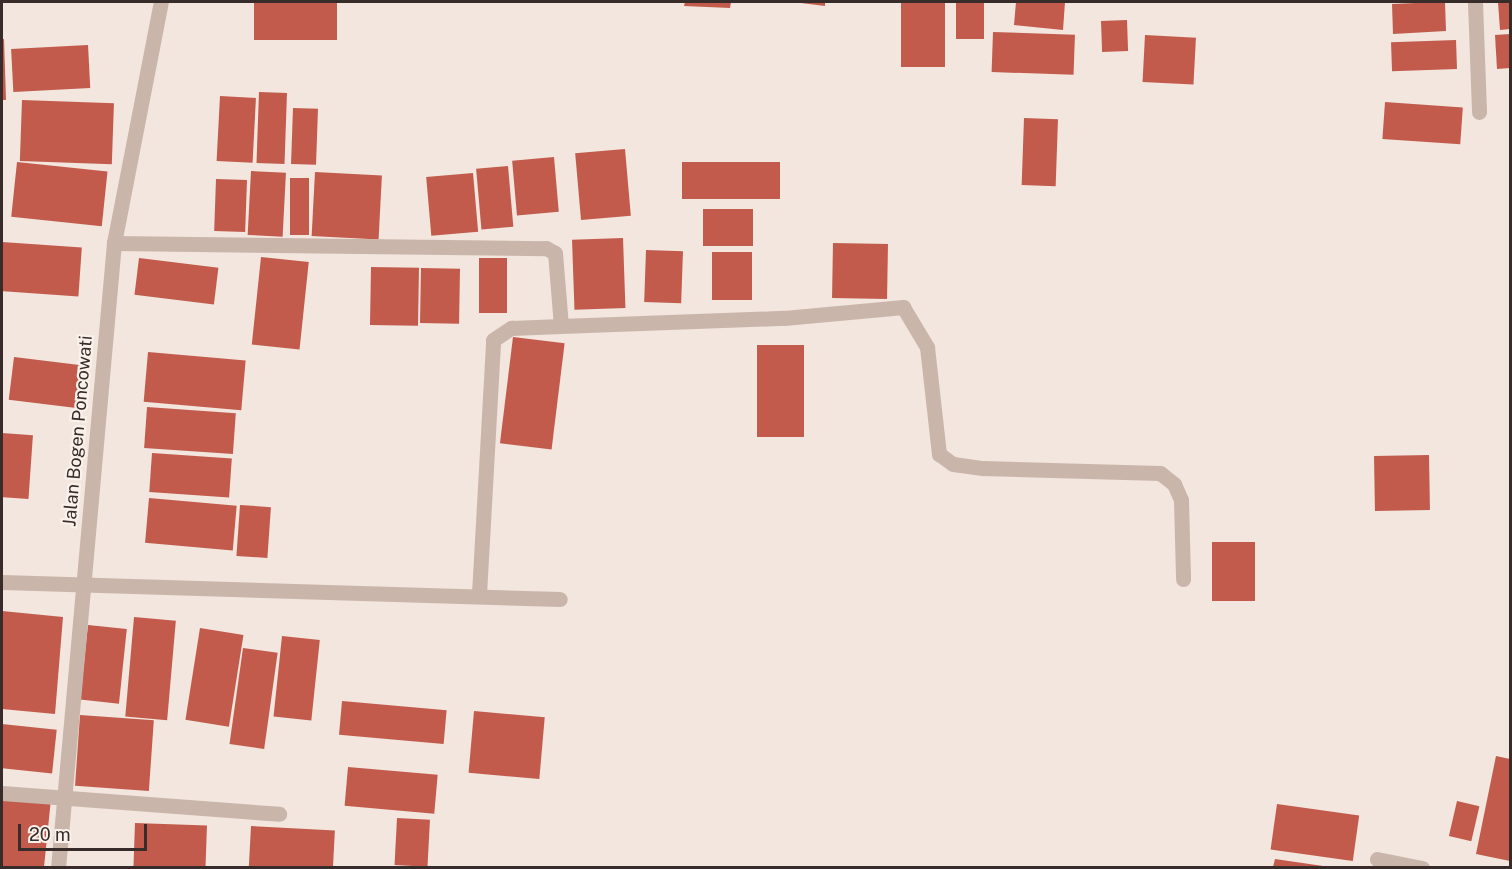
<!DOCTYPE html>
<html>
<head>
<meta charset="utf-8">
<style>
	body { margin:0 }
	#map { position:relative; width:1512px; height:869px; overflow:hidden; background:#f2e6de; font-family:"Public Sans",sans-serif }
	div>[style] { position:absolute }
	.building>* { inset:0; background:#c25b4c; transform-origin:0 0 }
	.minor>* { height:15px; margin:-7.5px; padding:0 7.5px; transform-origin:7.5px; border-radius:7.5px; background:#cab5aa }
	span { translate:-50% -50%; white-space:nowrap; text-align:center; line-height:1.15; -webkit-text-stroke:4.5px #f9f1ea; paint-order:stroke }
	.street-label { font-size:18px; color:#372c29 }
	.frame { position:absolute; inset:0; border:3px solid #372c29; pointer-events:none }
	.scale { position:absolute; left:18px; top:824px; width:129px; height:27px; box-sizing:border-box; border:3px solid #372c29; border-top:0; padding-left:8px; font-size:18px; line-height:21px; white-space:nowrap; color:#372c29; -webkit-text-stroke:4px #f9f1ea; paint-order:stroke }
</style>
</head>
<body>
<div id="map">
	<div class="building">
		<i style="left:254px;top:2px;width:83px;height:38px"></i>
		<i style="clip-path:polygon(685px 2px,731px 2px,730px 8px,684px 6px)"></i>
		<i style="clip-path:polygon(793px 2px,825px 2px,825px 6px)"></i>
		<i style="left:901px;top:2px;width:44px;height:65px"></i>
		<i style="left:956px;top:2px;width:28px;height:37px"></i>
		<i style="clip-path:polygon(1016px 2px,1065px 2px,1063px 30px,1014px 25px)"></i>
		<i style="clip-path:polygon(1439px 2px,1445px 2px,1446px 31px,1393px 34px,1392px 4px)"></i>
		<i style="clip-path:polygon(1498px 2px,1510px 2px,1510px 29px,1500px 30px)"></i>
		<i style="left:1127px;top:20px;width:31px;height:26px;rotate:88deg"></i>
		<i style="left:993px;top:32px;width:82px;height:40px;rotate:2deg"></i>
		<i style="clip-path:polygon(1510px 34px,1510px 68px,1497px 69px,1495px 35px)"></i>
		<i style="left:1145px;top:35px;width:51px;height:47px;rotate:3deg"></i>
		<i style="clip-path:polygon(2px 39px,4px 39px,6px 100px,2px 100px)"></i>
		<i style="left:1456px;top:40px;width:29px;height:65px;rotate:88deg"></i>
		<i style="left:88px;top:45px;width:43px;height:77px;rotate:87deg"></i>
		<i style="left:259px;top:92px;width:28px;height:71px;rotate:2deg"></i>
		<i style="left:220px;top:96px;width:36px;height:65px;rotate:3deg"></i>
		<i style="left:22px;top:100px;width:92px;height:61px;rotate:2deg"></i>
		<i style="left:1385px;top:102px;width:78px;height:37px;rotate:4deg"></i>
		<i style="left:293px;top:108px;width:25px;height:56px;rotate:2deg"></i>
		<i style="left:1024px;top:118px;width:34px;height:67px;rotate:2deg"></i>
		<i style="left:625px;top:149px;width:67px;height:50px;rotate:85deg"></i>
		<i style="left:554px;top:157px;width:55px;height:42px;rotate:85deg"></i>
		<i style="left:17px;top:162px;width:91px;height:55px;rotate:6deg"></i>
		<i style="left:682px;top:162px;width:98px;height:37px"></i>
		<i style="left:508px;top:166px;width:61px;height:32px;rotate:85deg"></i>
		<i style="left:251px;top:171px;width:35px;height:64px;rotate:3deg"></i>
		<i style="left:315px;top:172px;width:67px;height:64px;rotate:3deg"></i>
		<i style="left:473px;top:173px;width:59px;height:47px;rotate:85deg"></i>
		<i style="left:290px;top:178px;width:19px;height:57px"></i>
		<i style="left:216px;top:179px;width:31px;height:52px;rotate:2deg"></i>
		<i style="left:703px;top:209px;width:50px;height:37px"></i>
		<i style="left:623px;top:238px;width:70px;height:51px;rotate:88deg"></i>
		<i style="left:2px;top:242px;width:80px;height:49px;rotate:4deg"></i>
		<i style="left:833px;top:243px;width:55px;height:55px;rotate:1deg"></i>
		<i style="left:646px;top:250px;width:37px;height:52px;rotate:2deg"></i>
		<i style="left:752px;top:252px;width:48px;height:40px;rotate:90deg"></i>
		<i style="left:261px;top:257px;width:48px;height:88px;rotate:6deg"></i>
		<i style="left:139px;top:258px;width:80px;height:37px;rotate:7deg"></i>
		<i style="left:479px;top:258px;width:28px;height:55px"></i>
		<i style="left:371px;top:267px;width:48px;height:58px;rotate:1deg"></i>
		<i style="left:421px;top:268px;width:39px;height:55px;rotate:1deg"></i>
		<i style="left:513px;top:337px;width:52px;height:107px;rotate:7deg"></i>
		<i style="left:757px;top:345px;width:47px;height:92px"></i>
		<i style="left:148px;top:352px;width:98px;height:50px;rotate:5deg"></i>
		<i style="left:14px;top:357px;width:68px;height:43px;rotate:7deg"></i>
		<i style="left:147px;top:407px;width:89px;height:41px;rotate:4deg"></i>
		<i style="left:2px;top:433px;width:31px;height:64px;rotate:4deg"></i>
		<i style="left:152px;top:453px;width:80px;height:39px;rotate:4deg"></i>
		<i style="left:1429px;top:455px;width:55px;height:55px;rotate:89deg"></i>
		<i style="left:149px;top:498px;width:88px;height:45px;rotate:5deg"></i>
		<i style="left:240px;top:505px;width:31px;height:51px;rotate:4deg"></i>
		<i style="left:1212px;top:542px;width:43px;height:59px"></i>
		<i style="clip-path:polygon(2px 611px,63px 617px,55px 714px,2px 709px)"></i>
		<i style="left:134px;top:617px;width:42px;height:100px;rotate:5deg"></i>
		<i style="left:88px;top:625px;width:39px;height:75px;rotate:6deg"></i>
		<i style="left:200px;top:628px;width:44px;height:93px;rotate:9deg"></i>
		<i style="left:282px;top:636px;width:38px;height:81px;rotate:6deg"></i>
		<i style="left:243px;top:648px;width:35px;height:97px;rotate:8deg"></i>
		<i style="left:342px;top:701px;width:105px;height:34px;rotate:5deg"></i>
		<i style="left:474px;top:711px;width:71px;height:62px;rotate:5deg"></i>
		<i style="left:80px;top:715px;width:74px;height:71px;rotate:4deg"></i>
		<i style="left:2px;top:724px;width:55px;height:44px;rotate:6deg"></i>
		<i style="clip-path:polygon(1496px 756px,1510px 759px,1510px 861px,1476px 854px)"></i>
		<i style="left:348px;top:767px;width:90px;height:39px;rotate:5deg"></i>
		<i style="clip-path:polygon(2px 797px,51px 799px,44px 867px,2px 867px)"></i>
		<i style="left:1457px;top:801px;width:23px;height:36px;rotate:13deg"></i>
		<i style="left:1277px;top:804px;width:83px;height:46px;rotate:8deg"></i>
		<i style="left:397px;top:818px;width:33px;height:47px;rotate:3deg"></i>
		<i style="left:135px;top:823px;width:72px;height:44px;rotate:2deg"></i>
		<i style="left:251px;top:826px;width:84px;height:41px;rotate:3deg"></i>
		<i style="clip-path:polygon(1275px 859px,1323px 866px,1323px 867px,1273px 867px)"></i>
	</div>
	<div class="minor">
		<i style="left:1475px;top:2px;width:110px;rotate:87.9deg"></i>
		<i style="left:114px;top:243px;width:432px;rotate:0.7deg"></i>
		<i style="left:546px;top:248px;width:10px;rotate:29deg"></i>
		<i style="left:555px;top:253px;width:73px;rotate:85.3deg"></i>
		<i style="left:561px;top:326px;width:223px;rotate:-2.1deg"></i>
		<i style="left:784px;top:318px;width:120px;rotate:-5.3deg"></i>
		<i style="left:903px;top:307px;width:47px;rotate:59deg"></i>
		<i style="left:927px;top:347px;width:108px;rotate:83.6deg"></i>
		<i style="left:939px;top:454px;width:17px;rotate:36deg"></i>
		<i style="left:953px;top:464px;width:30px;rotate:8deg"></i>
		<i style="left:983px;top:468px;width:177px;rotate:1.6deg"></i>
		<i style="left:1160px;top:473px;width:18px;rotate:38deg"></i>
		<i style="left:1174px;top:484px;width:17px;rotate:66deg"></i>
		<i style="left:1181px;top:500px;width:79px;rotate:88.5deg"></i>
		<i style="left:2px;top:582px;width:558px;rotate:1.75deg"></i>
		<i style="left:479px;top:594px;width:254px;rotate:-86.8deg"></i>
		<i style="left:493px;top:340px;width:22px;rotate:-34deg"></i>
		<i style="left:511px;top:328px;width:50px;rotate:-2.3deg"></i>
		<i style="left:2px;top:793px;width:278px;rotate:4.3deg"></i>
		<i style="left:1377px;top:859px;width:46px;rotate:11.3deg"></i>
		<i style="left:58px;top:868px;width:628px;rotate:-84.88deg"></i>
		<i style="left:114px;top:243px;width:246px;rotate:-79deg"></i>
	</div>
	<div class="street-label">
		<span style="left:78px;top:431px;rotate:-85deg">Jalan Bogen Poncowati</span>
	</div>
	<div class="frame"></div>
	<div class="scale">20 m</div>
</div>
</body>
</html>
